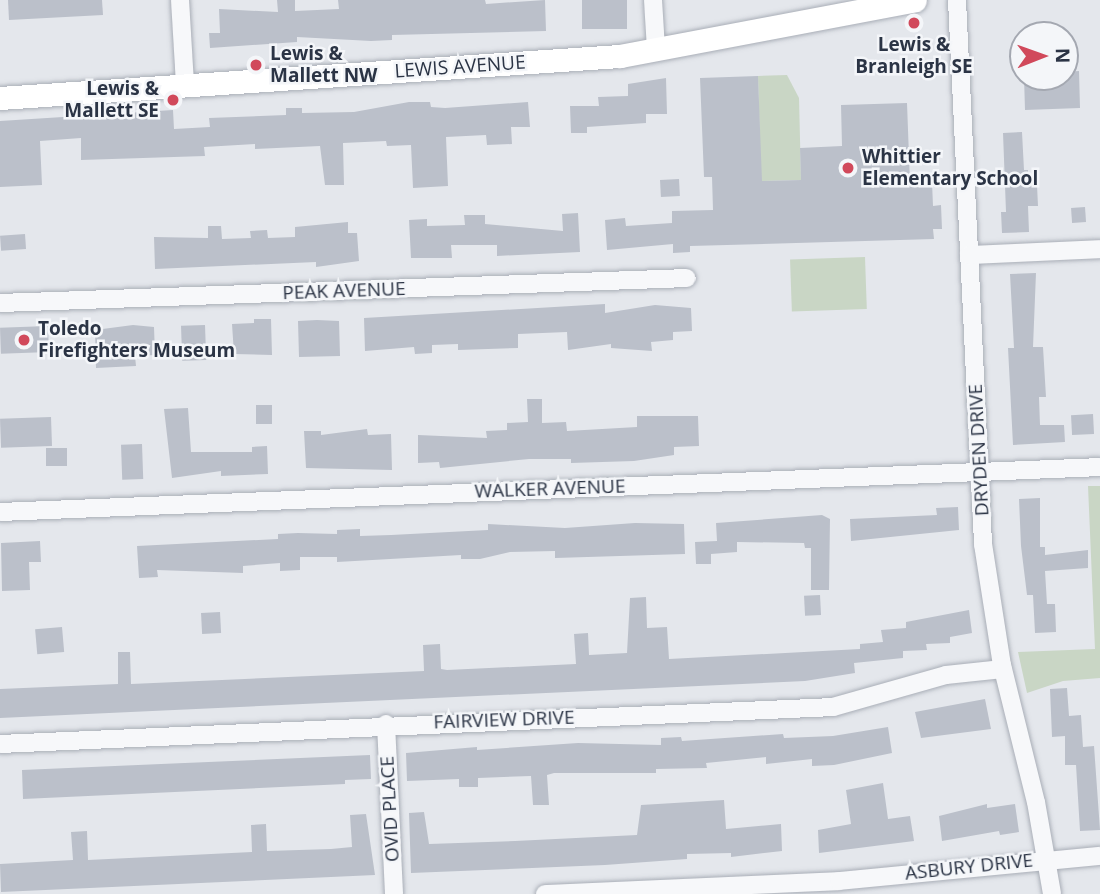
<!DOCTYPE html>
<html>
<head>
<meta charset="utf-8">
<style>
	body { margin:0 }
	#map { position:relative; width:1100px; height:894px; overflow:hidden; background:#e4e7ec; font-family:"Open Sans",sans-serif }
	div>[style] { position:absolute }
	.green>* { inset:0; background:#c9d6c5; transform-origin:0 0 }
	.building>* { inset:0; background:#bbc0ca; transform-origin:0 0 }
	.roads { filter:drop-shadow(0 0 2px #a9aeb7) drop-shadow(0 0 2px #a9aeb7) }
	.minor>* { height:18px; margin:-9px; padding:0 9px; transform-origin:9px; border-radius:9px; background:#f7f8fa }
	.major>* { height:23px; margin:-11.5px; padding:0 11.5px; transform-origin:11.5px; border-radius:11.5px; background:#fff }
	.dots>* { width:19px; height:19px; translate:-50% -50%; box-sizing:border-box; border:4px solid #f4f6f9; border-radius:50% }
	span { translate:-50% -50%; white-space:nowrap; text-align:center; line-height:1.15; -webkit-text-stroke:5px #f4f6f9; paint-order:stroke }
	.poi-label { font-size:19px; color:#2b3445; font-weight:700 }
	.left { translate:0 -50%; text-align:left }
	.right { translate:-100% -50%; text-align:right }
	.street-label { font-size:19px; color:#2b3445 }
	.north { position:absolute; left:1009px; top:21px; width:70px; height:70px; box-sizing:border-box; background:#f4f6f9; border:2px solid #a4a8b1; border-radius:50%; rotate:89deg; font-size:19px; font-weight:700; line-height:28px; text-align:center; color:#2b3445 }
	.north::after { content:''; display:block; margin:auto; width:24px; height:32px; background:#d1495b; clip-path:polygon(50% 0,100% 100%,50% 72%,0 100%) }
</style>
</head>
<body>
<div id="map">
	<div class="green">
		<i style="clip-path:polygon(787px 75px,799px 98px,801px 180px,761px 181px,758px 76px)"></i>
		<i style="left:865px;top:257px;width:52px;height:75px;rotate:88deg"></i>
		<i style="clip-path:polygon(1088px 486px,1100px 486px,1100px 678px,1063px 681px,1027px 693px,1018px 652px,1095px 649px)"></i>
	</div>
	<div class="building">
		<i style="clip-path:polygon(8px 0,102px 0,103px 15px,9px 20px)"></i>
		<i style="clip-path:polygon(277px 0,295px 0,295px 11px,339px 9px,338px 0,485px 0,486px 4px,545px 0,546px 31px,392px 35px,392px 40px,371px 41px,297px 37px,297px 42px,210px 48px,209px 33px,220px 33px,219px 9px,278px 12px)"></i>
		<i style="left:582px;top:0;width:45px;height:29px"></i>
		<i style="clip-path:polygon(1079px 71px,1080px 108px,1025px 110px,1024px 77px,1065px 77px,1065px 72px)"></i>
		<i style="clip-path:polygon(758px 76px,762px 181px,801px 180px,800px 148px,842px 146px,841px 105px,907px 103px,910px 183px,932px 182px,933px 206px,941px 205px,942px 229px,933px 229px,934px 239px,690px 246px,690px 252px,673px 253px,673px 244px,607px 250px,605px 220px,625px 218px,626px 226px,672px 223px,672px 211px,713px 210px,712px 177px,704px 177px,700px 78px)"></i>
		<i style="clip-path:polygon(666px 78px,667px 114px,646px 114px,646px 123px,587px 127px,587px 133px,571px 133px,570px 106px,599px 106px,598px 97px,628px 96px,628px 84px)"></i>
		<i style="clip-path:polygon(409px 102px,430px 102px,431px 107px,445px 108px,528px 102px,530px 127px,511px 127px,512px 144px,487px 145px,486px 135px,446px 137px,448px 186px,413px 188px,411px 145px,387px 146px,386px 141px,343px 143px,344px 185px,325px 185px,320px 146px,255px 149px,255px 144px,204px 147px,205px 156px,81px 160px,81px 138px,40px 141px,42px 185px,0 187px,0 121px,173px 110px,174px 129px,210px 127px,209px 118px,286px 115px,286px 108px,302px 108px,302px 113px,354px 112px)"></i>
		<i style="clip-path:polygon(1022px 132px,1024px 170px,1028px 170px,1028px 186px,1037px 185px,1038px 206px,1028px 206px,1029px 232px,1002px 233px,1001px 212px,1006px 212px,1003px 133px)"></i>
		<i style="left:679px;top:179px;width:17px;height:19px;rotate:87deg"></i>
		<i style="left:1085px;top:207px;width:15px;height:14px;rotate:86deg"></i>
		<i style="clip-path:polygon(578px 213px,580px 252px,497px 256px,497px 245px,451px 245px,452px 258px,411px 258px,409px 220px,427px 219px,427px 226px,465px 225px,464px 215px,485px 215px,485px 224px,563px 231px,562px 214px)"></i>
		<i style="clip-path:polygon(348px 222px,348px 233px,357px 233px,359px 261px,316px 267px,316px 262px,155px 269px,154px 237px,208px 238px,208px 226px,221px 226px,222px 239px,251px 238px,250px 231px,267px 230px,268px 238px,295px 237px,295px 227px)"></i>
		<i style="left:25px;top:234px;width:15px;height:25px;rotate:86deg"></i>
		<i style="clip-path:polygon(1036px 273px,1033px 347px,1043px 347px,1046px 397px,1039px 397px,1040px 425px,1064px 425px,1065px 442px,1013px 445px,1008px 348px,1014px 348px,1010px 274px)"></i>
		<i style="clip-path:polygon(605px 304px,605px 313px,655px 305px,691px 308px,692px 331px,673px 332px,673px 340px,651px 342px,652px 351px,611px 348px,611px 344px,568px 350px,567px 332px,518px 334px,518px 348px,458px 350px,458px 344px,432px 345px,432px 353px,415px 354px,414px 347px,365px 351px,364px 318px)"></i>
		<i style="clip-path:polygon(254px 319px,271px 319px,272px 355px,234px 354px,232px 324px,254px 323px)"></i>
		<i style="clip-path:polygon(317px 320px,339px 321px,340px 356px,299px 357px,298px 321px)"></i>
		<i style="clip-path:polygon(133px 325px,154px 327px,155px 355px,135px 356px,136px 366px,96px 368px,95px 330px)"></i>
		<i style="left:205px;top:325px;width:35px;height:24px;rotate:88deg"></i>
		<i style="left:48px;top:326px;width:26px;height:48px;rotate:88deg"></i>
		<i style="clip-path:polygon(527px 399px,542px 399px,542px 423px,566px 422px,567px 431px,637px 427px,637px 416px,698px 416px,699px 446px,674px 447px,674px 455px,634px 461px,571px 463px,571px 459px,529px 459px,440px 468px,439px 462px,418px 463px,418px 435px,487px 438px,486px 431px,507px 430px,507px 423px,528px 422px)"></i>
		<i style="left:272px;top:405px;width:19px;height:16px;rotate:90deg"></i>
		<i style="clip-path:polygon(188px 408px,191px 452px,252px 452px,252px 447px,267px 446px,268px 474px,221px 476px,221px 471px,172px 478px,164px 409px)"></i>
		<i style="left:1093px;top:414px;width:20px;height:22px;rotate:87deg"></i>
		<i style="left:51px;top:417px;width:29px;height:51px;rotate:88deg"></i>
		<i style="clip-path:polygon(367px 429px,368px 435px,391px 434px,392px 470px,306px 468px,304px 431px,321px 431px,321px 435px)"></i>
		<i style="left:142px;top:444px;width:35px;height:21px;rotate:88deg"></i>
		<i style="left:67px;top:448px;width:18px;height:21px;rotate:90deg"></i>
		<i style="clip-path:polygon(1040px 498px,1040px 547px,1045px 547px,1045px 555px,1088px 550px,1088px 568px,1045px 571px,1047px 604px,1055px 604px,1056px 632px,1035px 633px,1033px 595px,1027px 595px,1021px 546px,1019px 499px)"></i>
		<i style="clip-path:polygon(958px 507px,959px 530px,851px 541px,850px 519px,937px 515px,936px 508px)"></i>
		<i style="clip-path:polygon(822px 515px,830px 519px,829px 590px,811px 590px,811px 548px,805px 548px,804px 543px,737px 542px,737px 552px,711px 554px,711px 564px,696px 564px,695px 542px,717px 541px,716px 523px)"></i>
		<i style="clip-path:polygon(635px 523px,684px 524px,685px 554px,555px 558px,555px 551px,510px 552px,480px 559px,461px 559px,461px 555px,337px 562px,337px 557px,300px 557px,300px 570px,280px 571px,280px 563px,243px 566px,243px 573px,157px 570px,158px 577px,139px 578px,137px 546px,278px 539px,278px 534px,298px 533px,337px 534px,337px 530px,360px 529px,360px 536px,391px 535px,488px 530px,488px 524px,565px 528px)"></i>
		<i style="clip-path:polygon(40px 541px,41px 562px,29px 562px,30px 590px,2px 591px,1px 543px)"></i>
		<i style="left:820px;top:595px;width:20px;height:16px;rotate:87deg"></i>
		<i style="clip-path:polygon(646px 597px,647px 628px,667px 627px,669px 659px,860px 649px,860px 644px,883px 642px,881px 630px,906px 628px,906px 622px,969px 610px,972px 633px,950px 637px,950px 643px,926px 644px,927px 650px,903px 651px,903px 658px,854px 663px,855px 673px,805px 681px,0 718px,0 689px,118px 684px,118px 652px,130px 652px,131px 684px,424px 671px,423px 645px,440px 644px,441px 669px,447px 670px,576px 664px,574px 634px,588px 633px,589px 655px,627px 653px,630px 598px)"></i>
		<i style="left:220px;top:612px;width:21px;height:19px;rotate:87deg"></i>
		<i style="left:62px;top:627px;width:25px;height:27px;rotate:85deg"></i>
		<i style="clip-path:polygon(1067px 688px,1069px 716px,1081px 715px,1083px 747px,1094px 746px,1100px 830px,1080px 831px,1076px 765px,1065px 765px,1065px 736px,1052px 737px,1050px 689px)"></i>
		<i style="clip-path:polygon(985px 699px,991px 729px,921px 738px,915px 712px)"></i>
		<i style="clip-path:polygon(888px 727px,892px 753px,834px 765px,812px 766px,812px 759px,766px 764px,766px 757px,706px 763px,707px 768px,656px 769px,656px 773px,554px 773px,547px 775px,549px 805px,533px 805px,531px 776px,478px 778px,478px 787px,459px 787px,459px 779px,407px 781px,406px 753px,477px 747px,477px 750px,578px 743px,661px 745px,661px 738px,681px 737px,682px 741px,783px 734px,784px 738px,833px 736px)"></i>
		<i style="clip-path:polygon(370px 755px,371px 779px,345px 780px,345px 784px,23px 799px,22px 770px)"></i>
		<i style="clip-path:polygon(883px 783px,888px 819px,910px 816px,914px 841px,819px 853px,818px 830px,851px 824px,846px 790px)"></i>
		<i style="clip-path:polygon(724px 800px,726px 829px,781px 824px,782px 851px,731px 857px,731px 853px,687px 854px,687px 859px,605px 865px,411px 873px,409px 813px,424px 812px,429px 844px,515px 841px,637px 835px,641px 805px)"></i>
		<i style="clip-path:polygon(987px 804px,987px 808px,1015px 804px,1019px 832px,1000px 835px,999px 831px,942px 841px,939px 816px)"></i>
		<i style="clip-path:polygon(366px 814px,375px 875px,1px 892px,0 864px,73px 860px,71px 832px,87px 831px,88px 860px,252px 852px,251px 825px,266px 824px,267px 851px,331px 849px,352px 847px,350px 815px)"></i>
	</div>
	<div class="roads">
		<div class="minor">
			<i style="left:180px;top:0;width:84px;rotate:86.6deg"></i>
			<i style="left:653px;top:0;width:49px;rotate:86.5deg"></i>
			<i style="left:957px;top:0;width:545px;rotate:87.26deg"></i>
			<i style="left:983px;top:544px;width:122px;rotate:81.1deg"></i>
			<i style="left:1002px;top:665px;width:141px;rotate:76.1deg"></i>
			<i style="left:1036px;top:802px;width:93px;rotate:80.1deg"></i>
			<i style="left:969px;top:255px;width:131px;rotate:-2.6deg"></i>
			<i style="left:0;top:303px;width:687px;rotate:-2.08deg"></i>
			<i style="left:0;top:512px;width:1101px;rotate:-2.34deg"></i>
			<i style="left:386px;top:724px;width:170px;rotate:87.3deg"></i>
			<i style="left:0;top:744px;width:834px;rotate:-2.54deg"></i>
			<i style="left:833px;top:707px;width:117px;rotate:-15.8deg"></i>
			<i style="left:946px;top:675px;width:57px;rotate:-6deg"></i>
			<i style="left:545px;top:894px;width:294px;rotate:-2.5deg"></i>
			<i style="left:839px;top:881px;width:262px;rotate:-5.5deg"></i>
		</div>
		<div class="major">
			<i style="left:0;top:98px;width:621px;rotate:-3.88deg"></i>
			<i style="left:620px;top:56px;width:300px;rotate:-10.7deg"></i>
		</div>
	</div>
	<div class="dots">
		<i style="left:914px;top:23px;background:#d1495b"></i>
		<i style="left:256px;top:65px;background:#d1495b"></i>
		<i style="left:173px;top:100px;background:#d1495b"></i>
		<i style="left:848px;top:168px;background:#d1495b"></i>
		<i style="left:24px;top:340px;background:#d1495b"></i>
	</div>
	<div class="poi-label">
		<span style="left:914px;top:56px">Lewis &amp;<br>Branleigh SE</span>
		<span class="left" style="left:270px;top:65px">Lewis &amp;<br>Mallett NW</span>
		<span class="right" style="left:159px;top:100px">Lewis &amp;<br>Mallett SE</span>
		<span class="left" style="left:862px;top:168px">Whittier<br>Elementary School</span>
		<span class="left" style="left:38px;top:340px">Toledo<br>Firefighters Museum</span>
	</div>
	<div class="street-label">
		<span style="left:460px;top:67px;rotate:-4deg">LEWIS AVENUE</span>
		<span style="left:344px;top:291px;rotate:-2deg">PEAK AVENUE</span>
		<span style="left:979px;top:450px;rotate:-93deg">DRYDEN DRIVE</span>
		<span style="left:550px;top:489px;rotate:-2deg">WALKER AVENUE</span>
		<span style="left:504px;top:720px;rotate:-2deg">FAIRVIEW DRIVE</span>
		<span style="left:390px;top:809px;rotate:-93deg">OVID PLACE</span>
		<span style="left:969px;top:867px;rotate:-6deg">ASBURY DRIVE</span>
	</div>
	<div class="north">N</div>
</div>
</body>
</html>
